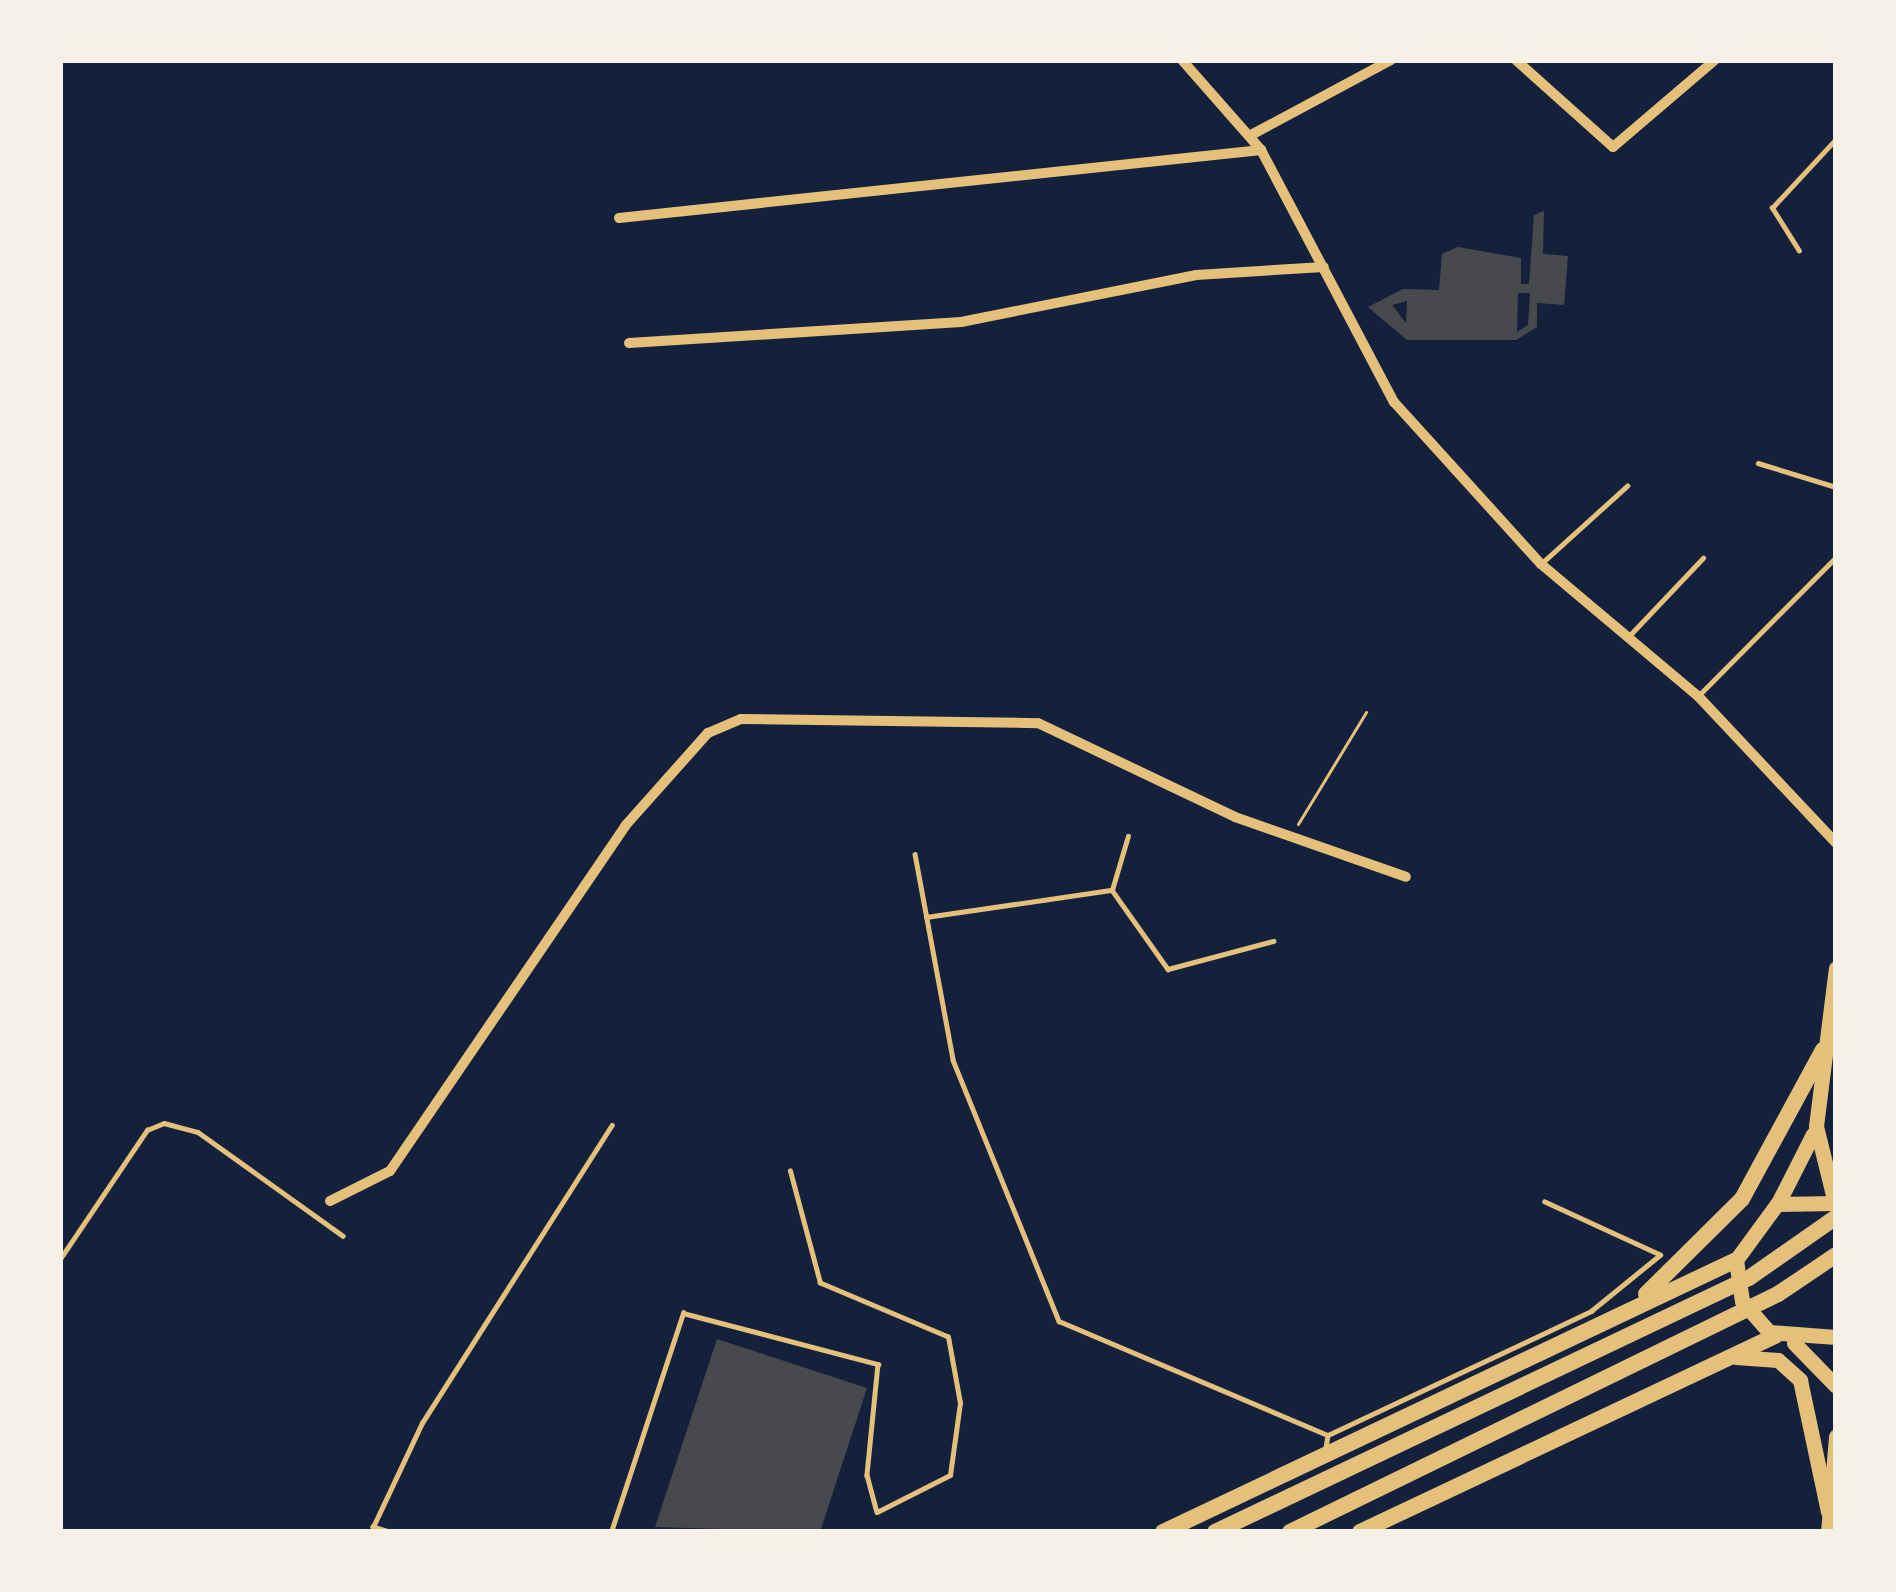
<!DOCTYPE html>
<html>
<head>
<meta charset="utf-8">
<style>
	body { margin:0 }
	#map { position:relative; width:1896px; height:1592px; overflow:hidden; background:#14213d; font-family:"Noto Serif",serif }
	div>[style] { position:absolute }
	.building>* { inset:0; background:#48494c }
	.path>* { height:3px; margin:-1.5px; padding:0 1.5px; transform-origin:1.5px; border-radius:1.5px; background:#e5c07b }
	.service>* { height:4.5px; margin:-2.25px; padding:0 2.25px; transform-origin:2.25px; border-radius:2.25px; background:#e5c07b }
	.minor>* { height:10px; margin:-5px; padding:0 5px; transform-origin:5px; border-radius:5px; background:#e5c07b }
	.secondary>* { height:15px; margin:-7.5px; padding:0 7.5px; transform-origin:7.5px; border-radius:7.5px; background:#e5c07b }
	.trunk>* { height:16px; margin:-8px; padding:0 8px; transform-origin:8px; border-radius:8px; background:#e5c07b }
	span { translate:-50% -50%; white-space:nowrap; text-align:center; line-height:1.15; -webkit-text-stroke:12px #f6f1e7; paint-order:stroke }
	.frame { position:absolute; inset:0; border:63px solid #f6f1e7; pointer-events:none }
</style>
</head>
<body>
<div id="map">
	<div class="building">
		<i style="clip-path:polygon(evenodd,1544px 211px,1543px 254px,1568px 256px,1564px 305px,1537px 303px,1537px 327px,1516px 340px,1407px 340px,1368px 307px,1403px 289px,1439px 290px,1442px 254px,1458px 247px,1521px 258px,1521px 284px,1529px 284px,1534px 215px,1544px 211px,1518px 293px,1530px 293px,1528px 325px,1517px 332px,1518px 293px,1544px 211px,1407px 301px,1406px 323px,1392px 305px,1407px 301px)"></i>
		<i style="clip-path:polygon(717px 1339px,867px 1388px,820px 1532px,655px 1527px)"></i>
	</div>
	<div class="path">
		<i style="left:1298px;top:824px;width:131px;rotate:-58.7deg"></i>
	</div>
	<div class="service">
		<i style="left:1799px;top:251px;width:51px;rotate:-122.1deg"></i>
		<i style="left:1772px;top:208px;width:94px;rotate:-47.2deg"></i>
		<i style="left:1758px;top:463px;width:82px;rotate:17.1deg"></i>
		<i style="left:1542px;top:563px;width:115px;rotate:-42.2deg"></i>
		<i style="left:1628px;top:637px;width:109px;rotate:-46.5deg"></i>
		<i style="left:1699px;top:695px;width:194px;rotate:-45.2deg"></i>
		<i style="left:915px;top:854px;width:209px;rotate:79.5deg"></i>
		<i style="left:953px;top:1060px;width:282px;rotate:67.9deg"></i>
		<i style="left:1059px;top:1321px;width:292px;rotate:23deg"></i>
		<i style="left:1328px;top:1435px;width:13px;rotate:99deg"></i>
		<i style="left:1112px;top:890px;width:97px;rotate:54.7deg"></i>
		<i style="left:1168px;top:969px;width:109px;rotate:-14.9deg"></i>
		<i style="left:926px;top:917px;width:188px;rotate:-8.3deg"></i>
		<i style="left:1112px;top:890px;width:56px;rotate:-73.5deg"></i>
		<i style="left:60px;top:1259px;width:156px;rotate:-56deg"></i>
		<i style="left:147px;top:1130px;width:18px;rotate:-22deg"></i>
		<i style="left:164px;top:1123px;width:35px;rotate:15deg"></i>
		<i style="left:198px;top:1132px;width:178px;rotate:35.6deg"></i>
		<i style="left:1328px;top:1435px;width:291px;rotate:-25.2deg"></i>
		<i style="left:1591px;top:1311px;width:89px;rotate:-39.1deg"></i>
		<i style="left:1660px;top:1255px;width:127px;rotate:-155.3deg"></i>
		<i style="left:389px;top:1532px;width:17px;rotate:-163deg"></i>
		<i style="left:373px;top:1527px;width:115px;rotate:-64.8deg"></i>
		<i style="left:422px;top:1423px;width:353px;rotate:-57.5deg"></i>
		<i style="left:611px;top:1532px;width:231px;rotate:-71.8deg"></i>
		<i style="left:683px;top:1313px;width:202px;rotate:14.7deg"></i>
		<i style="left:878px;top:1364px;width:112px;rotate:95.7deg"></i>
		<i style="left:867px;top:1475px;width:38px;rotate:75deg"></i>
		<i style="left:877px;top:1512px;width:82px;rotate:-26.9deg"></i>
		<i style="left:950px;top:1475px;width:73px;rotate:-82.1deg"></i>
		<i style="left:960px;top:1403px;width:67px;rotate:-100.3deg"></i>
		<i style="left:948px;top:1337px;width:139px;rotate:-157.1deg"></i>
		<i style="left:820px;top:1283px;width:116px;rotate:-105deg"></i>
	</div>
	<div class="minor">
		<i style="left:1182px;top:60px;width:120px;rotate:48.7deg"></i>
		<i style="left:1261px;top:150px;width:285px;rotate:62.2deg"></i>
		<i style="left:1394px;top:402px;width:219px;rotate:47.8deg"></i>
		<i style="left:1541px;top:564px;width:205px;rotate:40.1deg"></i>
		<i style="left:1698px;top:696px;width:202px;rotate:46.8deg"></i>
		<i style="left:1516px;top:60px;width:130px;rotate:41.9deg"></i>
		<i style="left:1613px;top:147px;width:134px;rotate:-40.5deg"></i>
		<i style="left:1251px;top:135px;width:159px;rotate:-28.2deg"></i>
		<i style="left:619px;top:218px;width:646px;rotate:-6.05deg"></i>
		<i style="left:629px;top:343px;width:333px;rotate:-3.6deg"></i>
		<i style="left:961px;top:322px;width:240px;rotate:-11.3deg"></i>
		<i style="left:1196px;top:275px;width:128px;rotate:-3.6deg"></i>
		<i style="left:330px;top:1201px;width:67px;rotate:-26.6deg"></i>
		<i style="left:390px;top:1171px;width:417px;rotate:-55.7deg"></i>
		<i style="left:625px;top:826px;width:125px;rotate:-48.3deg"></i>
		<i style="left:708px;top:733px;width:36px;rotate:-23deg"></i>
		<i style="left:741px;top:719px;width:297px;rotate:0.8deg"></i>
		<i style="left:1038px;top:723px;width:218px;rotate:25.5deg"></i>
		<i style="left:1235px;top:817px;width:181px;rotate:19.3deg"></i>
	</div>
	<div class="secondary">
		<i style="left:1778px;top:1203px;width:77px;rotate:-63.1deg"></i>
		<i style="left:1835px;top:1203px;width:79px;rotate:-103.9deg"></i>
		<i style="left:1816px;top:1126px;width:159px;rotate:-82.8deg"></i>
		<i style="left:1836px;top:1203px;width:59px;rotate:179deg"></i>
		<i style="left:1777px;top:1204px;width:69px;rotate:126.2deg"></i>
		<i style="left:1736px;top:1260px;width:41px;rotate:81.7deg"></i>
		<i style="left:1742px;top:1301px;width:41px;rotate:48.9deg"></i>
		<i style="left:1769px;top:1332px;width:67px;rotate:4.3deg"></i>
		<i style="left:1794px;top:1343px;width:60px;rotate:45.7deg"></i>
		<i style="left:1736px;top:1357px;width:42px;rotate:4.1deg"></i>
		<i style="left:1778px;top:1360px;width:30px;rotate:42deg"></i>
		<i style="left:1800px;top:1380px;width:135px;rotate:78deg"></i>
		<i style="left:1828px;top:1532px;width:96px;rotate:-85.2deg"></i>
	</div>
	<div class="trunk">
		<i style="left:1646px;top:1294px;width:135px;rotate:-44.7deg"></i>
		<i style="left:1742px;top:1199px;width:170px;rotate:-61.5deg"></i>
		<i style="left:1163px;top:1532px;width:634px;rotate:-25.39deg"></i>
		<i style="left:1215px;top:1532px;width:591px;rotate:-25.44deg"></i>
		<i style="left:1749px;top:1278px;width:106px;rotate:-35deg"></i>
		<i style="left:1290px;top:1532px;width:543px;rotate:-26deg"></i>
		<i style="left:1778px;top:1294px;width:70px;rotate:-33.9deg"></i>
		<i style="left:1360px;top:1532px;width:460px;rotate:-25.3deg"></i>
	</div>
	<div class="frame"></div>
</div>
</body>
</html>
